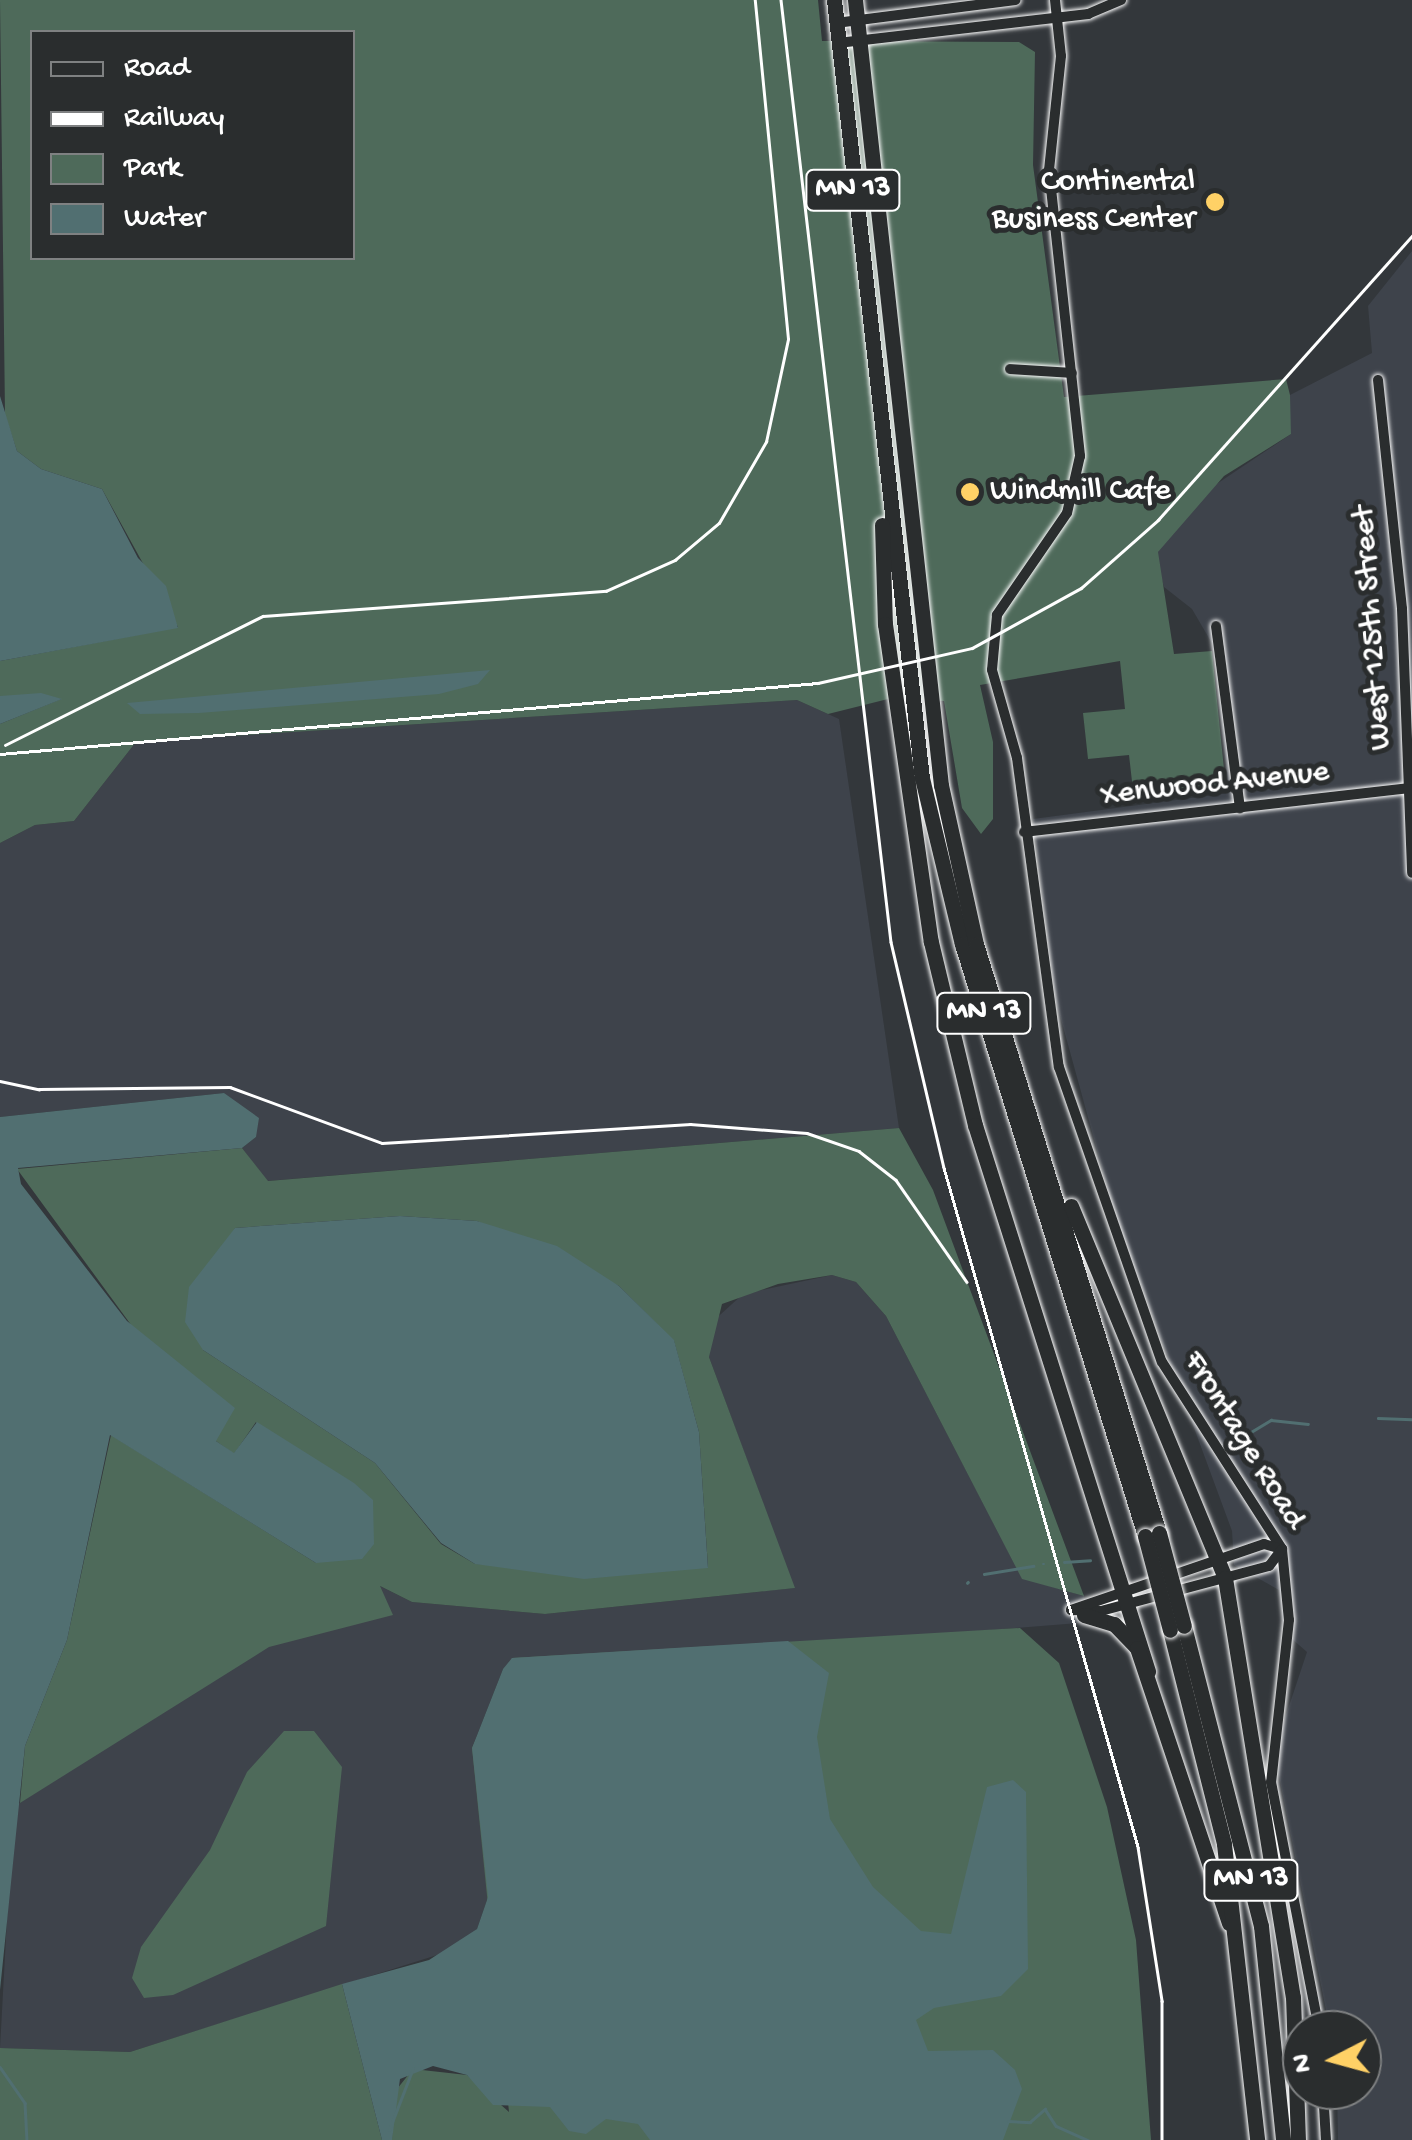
<!DOCTYPE html>
<html>
<head>
<meta charset="utf-8">
<style>
	body { margin:0 }
	#map { position:relative; width:1412px; height:2140px; overflow:hidden; background:#33373b; font-family:"Gochi Hand",sans-serif }
	div>[style] { position:absolute }
	.built>* { inset:0; background:#3e434b }
	.green>* { inset:0; background:#4e6a5a }
	.water>* { inset:0; background:#516f71 }
	.stream>* { height:2.5px; margin:-1.25px; padding:0 1.25px; transform-origin:1.25px; border-radius:1.25px; background:#516f71 }
	.roads { filter:drop-shadow(0 0 2px #fff) drop-shadow(0 0 2px #fff) }
	.minor>* { height:10px; margin:-5px; padding:0 5px; transform-origin:5px; border-radius:5px; background:#2a2d2e }
	.highway>* { height:15px; margin:-7.5px; padding:0 7.5px; transform-origin:7.5px; border-radius:7.5px; background:#2a2d2e }
	.rail>* { height:2.5px; margin:-1.25px; padding:0 1.25px; transform-origin:1.25px; border-radius:1.25px; background:#fff }
	.bridges { filter:drop-shadow(0 0 2px #fff) drop-shadow(0 0 2px #fff) }
	.highway-bridge>* { height:15px; margin:-7.5px; padding:0 7.5px; transform-origin:7.5px; border-radius:7.5px; background:#2a2d2e }
	.dots>* { width:28px; height:28px; translate:-50% -50%; box-sizing:border-box; border:5px solid #2a2d2e; border-radius:50% }
	span { translate:-50% -50%; white-space:nowrap; text-align:center; line-height:1.15; -webkit-text-stroke:10px #2a2d2e; paint-order:stroke }
	.shield-label span { padding:2px 8px; background:#2a2d2e; border:2px solid; border-radius:8px; -webkit-text-stroke-width:0 }
	.shield-label { font-size:30px; color:#fff; font-weight:700 }
	.poi-label { font-size:32px; color:#fff }
	.right { translate:-100% -50%; text-align:right }
	.left { translate:0 -50%; text-align:left }
	.street-label { font-size:32px; color:#fff }
	.legend { position:absolute; left:30px; top:30px; width:325px; height:230px; box-sizing:border-box; background:#2a2d2e; border:2px solid #7f8182; margin:0; padding:12px 18px; list-style:none; font-size:30px; color:#fff }
	.legend li { display:flex; align-items:center; gap:20px; height:50px }
	.legend b { width:50px; border:2px solid #7f8182 }
	.north { position:absolute; left:1282px; top:2010px; width:100px; height:100px; box-sizing:border-box; background:#2a2d2e; border:2px solid #7f8182; border-radius:50%; rotate:264deg; font-size:28px; font-weight:700; line-height:40px; text-align:center; color:#fff }
	.north::after { content:''; display:block; margin:auto; width:35px; height:45px; background:#ffd166; clip-path:polygon(50% 0,100% 100%,50% 72%,0 100%) }
</style>
</head>
<body>
<div id="map">
	<div class="built">
		<i style="clip-path:polygon(1412px 251px,1412px 2140px,1338px 2140px,1337px 2090px,1362px 2090px,1362px 2030px,1330px 2030px,1274px 1751px,1307px 1652px,1284px 1632px,1279px 1590px,1234px 1565px,1232px 1531px,1113px 1208px,1056px 1001px,1033px 819px,1229px 793px,1213px 645px,1192px 609px,1164px 587px,1155px 557px,1184px 506px,1291px 434px,1288px 396px,1372px 353px,1368px 306px)"></i>
		<i style="clip-path:polygon(797px 700px,839px 719px,899px 1128px,267px 1181px,242px 1148px,256px 1137px,224px 1093px,0 1117px,0 843px,35px 825px,74px 821px,136px 742px)"></i>
		<i style="clip-path:polygon(832px 1275px,856px 1282px,886px 1316px,1022px 1578px,1084px 1596px,1091px 1622px,503px 1669px,472px 1748px,488px 1897px,477px 1929px,453px 1950px,130px 2052px,0 2048px,13px 1808px,339px 1566px,412px 1602px,545px 1614px,794px 1588px,709px 1357px,710px 1324px,743px 1294px)"></i>
	</div>
	<div class="green">
		<i style="clip-path:polygon(evenodd,0 0,818px 0,822px 41px,1019px 42px,1035px 52px,1033px 165px,1064px 397px,1286px 379px,1290px 395px,1291px 434px,1224px 476px,1158px 552px,1174px 654px,1212px 651px,1226px 789px,1134px 799px,1129px 755px,1088px 759px,1083px 713px,1125px 709px,1120px 661px,980px 685px,993px 742px,993px 819px,981px 834px,962px 808px,944px 701px,888px 699px,828px 714px,797px 700px,136px 742px,74px 821px,35px 825px,0 843px,0 724px,61px 699px,0 696px,0 661px,178px 627px,102px 489px,41px 469px,17px 451px,5px 415px,0 0,32px 32px,352px 32px,352px 258px,32px 258px,32px 32px)"></i>
		<i style="clip-path:polygon(evenodd,899px 1128px,933px 1190px,1084px 1596px,1022px 1579px,886px 1316px,856px 1282px,832px 1275px,778px 1284px,722px 1304px,709px 1357px,795px 1588px,545px 1614px,412px 1602px,380px 1586px,393px 1615px,269px 1647px,20px 1803px,25px 1746px,67px 1640px,111px 1435px,316px 1563px,256px 1422px,234px 1454px,216px 1441px,17px 1169px,242px 1148px,268px 1181px,899px 1128px,400px 1216px,477px 1221px,619px 1286px,674px 1341px,699px 1432px,708px 1567px,475px 1564px,441px 1544px,375px 1463px,203px 1350px,235px 1228px,400px 1216px)"></i>
		<i style="clip-path:polygon(1020px 1628px,1059px 1663px,1107px 1807px,1136px 1940px,1151px 2140px,392px 2140px,393px 2094px,413px 2069px,467px 2075px,509px 2112px,472px 1748px,512px 1658px)"></i>
		<i style="clip-path:polygon(284px 1731px,314px 1731px,342px 1767px,326px 1926px,173px 1995px,144px 1998px,132px 1978px,141px 1947px,210px 1850px,247px 1772px)"></i>
		<i style="clip-path:polygon(342px 1984px,382px 2140px,0 2140px,0 2048px,130px 2052px)"></i>
	</div>
	<div class="water">
		<i style="clip-path:polygon(0 396px,17px 451px,41px 469px,102px 489px,138px 558px,166px 586px,178px 628px,0 661px)"></i>
		<i style="clip-path:polygon(490px 670px,478px 684px,439px 694px,199px 713px,140px 714px,127px 703px)"></i>
		<i style="clip-path:polygon(41px 693px,62px 699px,0 724px,0 696px)"></i>
		<i style="clip-path:polygon(224px 1093px,259px 1118px,256px 1137px,242px 1148px,18px 1168px,21px 1184px,127px 1321px,235px 1408px,216px 1441px,234px 1453px,257px 1422px,354px 1483px,373px 1500px,374px 1544px,362px 1559px,316px 1563px,110px 1435px,67px 1640px,25px 1746px,0 1990px,0 1117px)"></i>
		<i style="clip-path:polygon(400px 1216px,477px 1221px,557px 1246px,619px 1286px,674px 1340px,699px 1432px,708px 1568px,584px 1579px,475px 1564px,441px 1543px,375px 1463px,203px 1350px,185px 1322px,189px 1287px,235px 1228px)"></i>
		<i style="clip-path:polygon(788px 1641px,829px 1673px,817px 1737px,830px 1819px,873px 1887px,921px 1931px,951px 1934px,987px 1787px,1013px 1780px,1026px 1792px,1028px 1969px,1001px 1996px,934px 2008px,916px 2020px,928px 2051px,993px 2050px,1015px 2070px,1022px 2089px,1003px 2140px,650px 2140px,638px 2124px,606px 2119px,586px 2134px,569px 2131px,550px 2107px,493px 2105px,467px 2075px,433px 2066px,400px 2079px,392px 2140px,382px 2140px,342px 1984px,429px 1960px,477px 1929px,488px 1897px,472px 1748px,503px 1669px,512px 1658px)"></i>
	</div>
	<div class="stream">
		<i style="left:1378px;top:1418px;width:34px;rotate:2deg"></i>
		<i style="left:1236px;top:1441px;width:41px;rotate:-31deg"></i>
		<i style="left:1271px;top:1420px;width:37px;rotate:6deg"></i>
		<i style="left:1064px;top:1562px;width:26px;rotate:-4deg"></i>
		<i style="left:1043px;top:1564px;width:1px"></i>
		<i style="left:984px;top:1574px;width:50px;rotate:-9.3deg"></i>
		<i style="left:967px;top:1583px;width:1px;rotate:-45deg"></i>
		<i style="left:0;top:2067px;width:44px;rotate:55.2deg"></i>
		<i style="left:25px;top:2103px;width:37px;rotate:87deg"></i>
		<i style="left:1008px;top:2121px;width:22px;rotate:3deg"></i>
		<i style="left:1030px;top:2122px;width:20px;rotate:-41deg"></i>
		<i style="left:1045px;top:2109px;width:20px;rotate:57deg"></i>
		<i style="left:1056px;top:2126px;width:35px;rotate:24deg"></i>
		<i style="left:389px;top:2130px;width:66px;rotate:-68.8deg"></i>
	</div>
	<div class="roads">
		<div class="minor">
			<i style="left:1055px;top:0;width:56px;rotate:83.9deg"></i>
			<i style="left:1061px;top:56px;width:115px;rotate:96deg"></i>
			<i style="left:1049px;top:170px;width:288px;rotate:83.8deg"></i>
			<i style="left:1080px;top:456px;width:58px;rotate:102.8deg"></i>
			<i style="left:1067px;top:513px;width:124px;rotate:124.5deg"></i>
			<i style="left:997px;top:615px;width:55px;rotate:95.2deg"></i>
			<i style="left:992px;top:670px;width:91px;rotate:74.1deg"></i>
			<i style="left:1017px;top:758px;width:312px;rotate:82.3deg"></i>
			<i style="left:1059px;top:1067px;width:312px;rotate:70.8deg"></i>
			<i style="left:1162px;top:1362px;width:222px;rotate:57.3deg"></i>
			<i style="left:1282px;top:1549px;width:71px;rotate:84.4deg"></i>
			<i style="left:1289px;top:1620px;width:163px;rotate:96.3deg"></i>
			<i style="left:1271px;top:1782px;width:253px;rotate:79deg"></i>
			<i style="left:836px;top:23px;width:181px;rotate:-7.3deg"></i>
			<i style="left:838px;top:43px;width:252px;rotate:-6.6deg"></i>
			<i style="left:1088px;top:14px;width:36px;rotate:-23deg"></i>
			<i style="left:1010px;top:369px;width:62px;rotate:3.7deg"></i>
			<i style="left:1378px;top:380px;width:230px;rotate:84deg"></i>
			<i style="left:1402px;top:609px;width:264px;rotate:87.8deg"></i>
			<i style="left:1216px;top:626px;width:184px;rotate:82.5deg"></i>
			<i style="left:1024px;top:832px;width:390px;rotate:-6.5deg"></i>
			<i style="left:1264px;top:1544px;width:19px;rotate:16deg"></i>
			<i style="left:1282px;top:1549px;width:21px;rotate:127deg"></i>
			<i style="left:1269px;top:1566px;width:174px;rotate:165deg"></i>
			<i style="left:1101px;top:1611px;width:30px;rotate:-178deg"></i>
			<i style="left:1071px;top:1610px;width:204px;rotate:-18.9deg"></i>
			<i style="left:1323px;top:2090px;width:50px;rotate:86.6deg"></i>
		</div>
		<div class="highway">
			<i style="left:834px;top:0;width:783px;rotate:83.55deg"></i>
			<i style="left:922px;top:778px;width:171px;rotate:76.5deg"></i>
			<i style="left:962px;top:944px;width:620px;rotate:72.82deg"></i>
			<i style="left:855px;top:0;width:790px;rotate:83.75deg"></i>
			<i style="left:941px;top:785px;width:163px;rotate:77.6deg"></i>
			<i style="left:976px;top:944px;width:617px;rotate:72.74deg"></i>
			<i style="left:882px;top:525px;width:99px;rotate:88.3deg"></i>
			<i style="left:885px;top:624px;width:321px;rotate:81.8deg"></i>
			<i style="left:931px;top:942px;width:188px;rotate:76.5deg"></i>
			<i style="left:975px;top:1125px;width:573px;rotate:72.42deg"></i>
			<i style="left:1071px;top:1206px;width:403px;rotate:67.5deg"></i>
			<i style="left:1225px;top:1578px;width:424px;rotate:80.8deg"></i>
			<i style="left:1293px;top:1997px;width:143px;rotate:88deg"></i>
			<i style="left:1084px;top:1615px;width:31px;rotate:17deg"></i>
			<i style="left:1114px;top:1624px;width:33px;rotate:46deg"></i>
			<i style="left:1137px;top:1648px;width:290px;rotate:71.5deg"></i>
			<i style="left:1184px;top:1626px;width:310px;rotate:75.6deg"></i>
			<i style="left:1261px;top:1926px;width:215px;rotate:84.1deg"></i>
			<i style="left:1170px;top:1630px;width:221px;rotate:75.8deg"></i>
			<i style="left:1224px;top:1844px;width:298px;rotate:83.6deg"></i>
		</div>
	</div>
	<div class="rail">
		<i style="left:781px;top:0;width:948px;rotate:83.34deg"></i>
		<i style="left:891px;top:942px;width:232px;rotate:76.8deg"></i>
		<i style="left:944px;top:1168px;width:706px;rotate:74.05deg"></i>
		<i style="left:1138px;top:1847px;width:156px;rotate:81.1deg"></i>
		<i style="left:1162px;top:2001px;width:139px;rotate:90deg"></i>
		<i style="left:5px;top:745px;width:288px;rotate:-26.6deg"></i>
		<i style="left:263px;top:616px;width:344px;rotate:-4.2deg"></i>
		<i style="left:606px;top:591px;width:76px;rotate:-24.2deg"></i>
		<i style="left:675px;top:560px;width:57px;rotate:-40.1deg"></i>
		<i style="left:719px;top:523px;width:94px;rotate:-59.9deg"></i>
		<i style="left:766px;top:442px;width:105px;rotate:-77.9deg"></i>
		<i style="left:788px;top:339px;width:341px;rotate:-95.6deg"></i>
		<i style="left:0;top:754px;width:821px;rotate:-4.96deg"></i>
		<i style="left:818px;top:683px;width:158px;rotate:-12.8deg"></i>
		<i style="left:972px;top:648px;width:124px;rotate:-28.8deg"></i>
		<i style="left:1081px;top:588px;width:103px;rotate:-41.4deg"></i>
		<i style="left:1158px;top:520px;width:381px;rotate:-48.2deg"></i>
		<i style="left:0;top:1081px;width:40px;rotate:12deg"></i>
		<i style="left:39px;top:1089px;width:191px;rotate:-0.6deg"></i>
		<i style="left:230px;top:1087px;width:162px;rotate:20.2deg"></i>
		<i style="left:382px;top:1143px;width:309px;rotate:-3.5deg"></i>
		<i style="left:690px;top:1124px;width:117px;rotate:4.4deg"></i>
		<i style="left:807px;top:1133px;width:55px;rotate:19.1deg"></i>
		<i style="left:859px;top:1151px;width:47px;rotate:38.1deg"></i>
		<i style="left:896px;top:1180px;width:124px;rotate:55.2deg"></i>
	</div>
	<div class="bridges">
		<div class="highway-bridge">
			<i style="left:1159px;top:1533px;width:96px;rotate:75deg"></i>
			<i style="left:1145px;top:1536px;width:97px;rotate:75.1deg"></i>
		</div>
	</div>
	<div class="dots">
		<i style="left:1215px;top:202px;background:#ffd166"></i>
		<i style="left:970px;top:492px;background:#ffd166"></i>
	</div>
	<div class="shield-label">
		<span style="left:853px;top:190px">MN 13</span>
		<span style="left:984px;top:1013px">MN 13</span>
		<span style="left:1251px;top:1880px">MN 13</span>
	</div>
	<div class="poi-label">
		<span class="right" style="left:1195px;top:202px">Continental<br>Business Center</span>
		<span class="left" style="left:990px;top:492px">Windmill Cafe</span>
	</div>
	<div class="street-label">
		<span style="left:1374px;top:628px;rotate:-94deg">West 125th Street</span>
		<span style="left:1215px;top:785px;rotate:-6deg">Xenwood Avenue</span>
		<span style="left:1243px;top:1441px;rotate:58deg">Frontage Road</span>
	</div>
	<ul class="legend">
	<li><b style="height:12px;background:#2a2d2e"></b>Road</li>
	<li><b style="height:12px;background:#fff"></b>Railway</li>
	<li><b style="height:28px;background:#4e6a5a"></b>Park</li>
	<li><b style="height:28px;background:#516f71"></b>Water</li>
	</ul>
	<div class="north">N</div>
</div>
</body>
</html>
